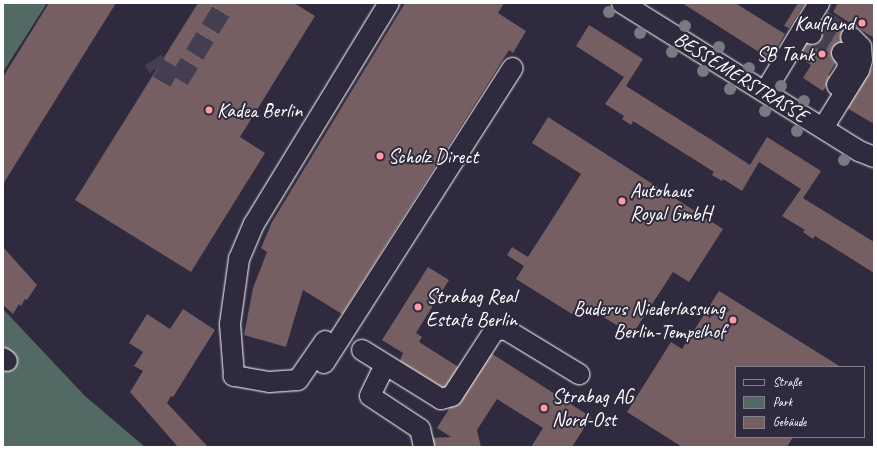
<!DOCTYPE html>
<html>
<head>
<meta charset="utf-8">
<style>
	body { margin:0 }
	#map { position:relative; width:877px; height:450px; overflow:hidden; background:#2f2a3d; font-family:Caveat,sans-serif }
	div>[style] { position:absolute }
	.green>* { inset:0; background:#536964 }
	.building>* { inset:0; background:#755f62 }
	.minor-tunnel>* { height:20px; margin-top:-10px; transform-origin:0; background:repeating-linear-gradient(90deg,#443f50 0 20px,transparent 0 30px) }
	.roads { filter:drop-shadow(0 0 1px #fff) drop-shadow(0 0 1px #fff) }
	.minor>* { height:20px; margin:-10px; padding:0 10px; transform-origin:10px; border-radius:10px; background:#2f2a3d }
	.trees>* { width:12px; height:12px; margin:-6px; border-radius:50%; background:#777a81 }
	.dots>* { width:11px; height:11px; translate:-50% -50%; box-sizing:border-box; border:2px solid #2f2a3d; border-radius:50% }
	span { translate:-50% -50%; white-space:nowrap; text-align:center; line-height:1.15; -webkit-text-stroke:4px #2f2a3d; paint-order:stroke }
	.poi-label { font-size:20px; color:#fff }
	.right { translate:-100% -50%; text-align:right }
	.left { translate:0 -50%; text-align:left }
	.street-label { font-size:20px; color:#fff }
	.frame { position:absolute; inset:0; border:4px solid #fff; pointer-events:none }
	.legend { position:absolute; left:735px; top:366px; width:130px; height:72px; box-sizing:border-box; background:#2f2a3d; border:1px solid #827f8b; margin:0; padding:5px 7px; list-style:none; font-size:12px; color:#fff }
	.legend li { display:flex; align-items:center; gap:8px; height:20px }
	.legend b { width:20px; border:1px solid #827f8b }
</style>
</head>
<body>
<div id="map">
	<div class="green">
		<i style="clip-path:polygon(3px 3px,47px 3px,3px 72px)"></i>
		<i style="clip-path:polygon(3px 309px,85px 396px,145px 447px,3px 447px)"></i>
	</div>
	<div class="building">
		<i style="clip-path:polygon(49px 3px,116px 3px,3px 184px,3px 77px)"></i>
		<i style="clip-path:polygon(198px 3px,294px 3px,315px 16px,240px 137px,265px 153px,191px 272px,75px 200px)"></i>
		<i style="clip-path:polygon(405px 3px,504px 3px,498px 13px,526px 31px,513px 53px,509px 50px,342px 314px,303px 290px,286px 347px,244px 335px,253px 288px,267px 252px,261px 248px,272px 222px)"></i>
		<i style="clip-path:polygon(682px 3px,735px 3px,785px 34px,770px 59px)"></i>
		<i style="clip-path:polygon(798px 3px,805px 3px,789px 28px,784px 26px)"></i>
		<i style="clip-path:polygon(838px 3px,874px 3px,874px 38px,833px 12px)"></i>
		<i style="clip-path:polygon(823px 16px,853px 35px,828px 75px,832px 78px,823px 91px,803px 78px,811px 65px,798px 57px)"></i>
		<i style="clip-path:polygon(589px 25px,643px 59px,626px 86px,710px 139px,750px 165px,767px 137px,821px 171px,803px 198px,874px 242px,874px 273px,815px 236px,813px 239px,807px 235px,803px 232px,805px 230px,782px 216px,801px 189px,759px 162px,742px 191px,723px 179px,722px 181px,712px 175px,714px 172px,633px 121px,631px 125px,622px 119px,624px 116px,605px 104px,624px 77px,576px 46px)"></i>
		<i style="clip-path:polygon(874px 65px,874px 124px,847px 108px)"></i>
		<i style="clip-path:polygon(548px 117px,723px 229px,689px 282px,673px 272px,632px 335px,580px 302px,572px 314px,516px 279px,524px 266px,507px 255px,512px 247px,528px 257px,581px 174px,532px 143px)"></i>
		<i style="clip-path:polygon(3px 247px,37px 285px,27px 300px,25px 299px,21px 306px,19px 304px,13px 314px,3px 305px)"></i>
		<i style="clip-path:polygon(428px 267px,449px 280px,416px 333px,422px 337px,419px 342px,460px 368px,446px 390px,413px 369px,412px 371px,399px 363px,403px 353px,382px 340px)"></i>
		<i style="clip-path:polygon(719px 291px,841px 367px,736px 367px,736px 437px,793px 437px,787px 447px,682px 447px,627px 412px,671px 342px,682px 349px)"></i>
		<i style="clip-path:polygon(183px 309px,215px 330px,173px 397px,171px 396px,167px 403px,208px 447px,178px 447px,130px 392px,143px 371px,134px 366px,143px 352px,129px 343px,147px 314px,170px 329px)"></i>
		<i style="clip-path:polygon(486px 350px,591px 417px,572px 447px,531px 447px,543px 428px,497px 399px,477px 430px,481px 447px,433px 447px,431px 438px,451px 437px,437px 428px)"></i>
	</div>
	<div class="minor-tunnel">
		<i style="left:821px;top:19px;width:35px;rotate:31deg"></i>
		<i style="left:812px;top:34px;width:36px;rotate:32deg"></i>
		<i style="left:153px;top:60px;width:9px;rotate:58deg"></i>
		<i style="left:158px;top:68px;width:24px;rotate:30deg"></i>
		<i style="left:179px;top:80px;width:90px;rotate:-58.6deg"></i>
	</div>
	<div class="roads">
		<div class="minor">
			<i style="left:622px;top:3px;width:279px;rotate:32deg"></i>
			<i style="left:859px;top:151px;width:16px;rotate:22deg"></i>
			<i style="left:803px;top:29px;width:31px;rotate:-58deg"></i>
			<i style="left:837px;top:85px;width:20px;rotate:-57deg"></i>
			<i style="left:848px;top:68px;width:9px;rotate:-96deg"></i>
			<i style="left:847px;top:59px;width:8px;rotate:-130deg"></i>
			<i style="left:765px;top:92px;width:74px;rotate:-58.9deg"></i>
			<i style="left:803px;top:29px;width:10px;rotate:29deg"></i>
			<i style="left:823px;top:128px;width:68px;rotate:-58.2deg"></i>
			<i style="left:859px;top:70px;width:10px;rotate:-73deg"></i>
			<i style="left:862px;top:60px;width:13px;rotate:-94deg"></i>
			<i style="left:861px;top:47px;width:14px;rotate:-135deg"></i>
			<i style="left:325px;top:341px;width:47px;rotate:124.7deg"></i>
			<i style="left:298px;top:380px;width:29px;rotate:176deg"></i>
			<i style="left:269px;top:382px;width:36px;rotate:-170deg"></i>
			<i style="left:234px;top:376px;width:52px;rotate:-94.4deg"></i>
			<i style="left:230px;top:324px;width:66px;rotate:-82.1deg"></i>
			<i style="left:239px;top:259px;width:38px;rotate:-67deg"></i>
			<i style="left:254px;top:224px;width:259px;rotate:-58.6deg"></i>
			<i style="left:362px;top:350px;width:93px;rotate:31.8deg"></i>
			<i style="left:441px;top:399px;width:11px;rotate:-15deg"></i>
			<i style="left:452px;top:396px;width:77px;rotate:-57.1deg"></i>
			<i style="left:494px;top:331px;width:11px;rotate:-10deg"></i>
			<i style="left:505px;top:329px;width:87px;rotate:31.3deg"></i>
			<i style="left:3px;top:358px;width:5px;rotate:37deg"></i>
			<i style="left:324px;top:363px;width:350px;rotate:-57.4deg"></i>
			<i style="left:385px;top:365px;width:34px;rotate:116deg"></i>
			<i style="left:370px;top:396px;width:60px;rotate:33.4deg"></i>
			<i style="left:420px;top:429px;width:18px;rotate:77deg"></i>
		</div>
	</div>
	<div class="trees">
		<i style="left:609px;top:12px"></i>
		<i style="left:685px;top:26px"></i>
		<i style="left:640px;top:33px"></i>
		<i style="left:719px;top:47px"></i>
		<i style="left:672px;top:52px"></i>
		<i style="left:749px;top:68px"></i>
		<i style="left:703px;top:71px"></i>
		<i style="left:781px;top:86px"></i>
		<i style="left:730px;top:89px"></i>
		<i style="left:804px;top:101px"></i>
		<i style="left:765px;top:111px"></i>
		<i style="left:797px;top:131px"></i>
		<i style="left:844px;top:160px"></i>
	</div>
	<div class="dots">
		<i style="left:862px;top:23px;background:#ff9aa2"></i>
		<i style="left:822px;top:54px;background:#ff9aa2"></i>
		<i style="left:209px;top:110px;background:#ff9aa2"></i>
		<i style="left:380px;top:156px;background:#ff9aa2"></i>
		<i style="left:622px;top:201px;background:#ff9aa2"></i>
		<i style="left:418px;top:307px;background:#ff9aa2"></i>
		<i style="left:733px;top:320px;background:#ff9aa2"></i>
		<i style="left:544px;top:408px;background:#ff9aa2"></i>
	</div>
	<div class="poi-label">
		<span class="right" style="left:854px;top:23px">Kaufland</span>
		<span class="right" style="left:814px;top:54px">SB Tank</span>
		<span class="left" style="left:217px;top:110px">Kadea Berlin</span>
		<span class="left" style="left:388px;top:156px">Scholz Direct</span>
		<span class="left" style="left:630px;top:202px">Autohaus<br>Royal GmbH</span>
		<span class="left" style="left:426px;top:308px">Strabag Real<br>Estate Berlin</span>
		<span class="right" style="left:725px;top:320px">Buderus Niederlassung<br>Berlin-Tempelhof</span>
		<span class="left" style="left:552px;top:408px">Strabag AG<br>Nord-Ost</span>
	</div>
	<div class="street-label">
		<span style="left:741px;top:77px;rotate:32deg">BESSEMERSTRASSE</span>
	</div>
	<div class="frame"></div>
	<ul class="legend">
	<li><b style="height:5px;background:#2f2a3d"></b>Straße</li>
	<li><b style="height:11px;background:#536964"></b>Park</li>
	<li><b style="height:11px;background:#755f62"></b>Gebäude</li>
	</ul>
</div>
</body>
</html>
